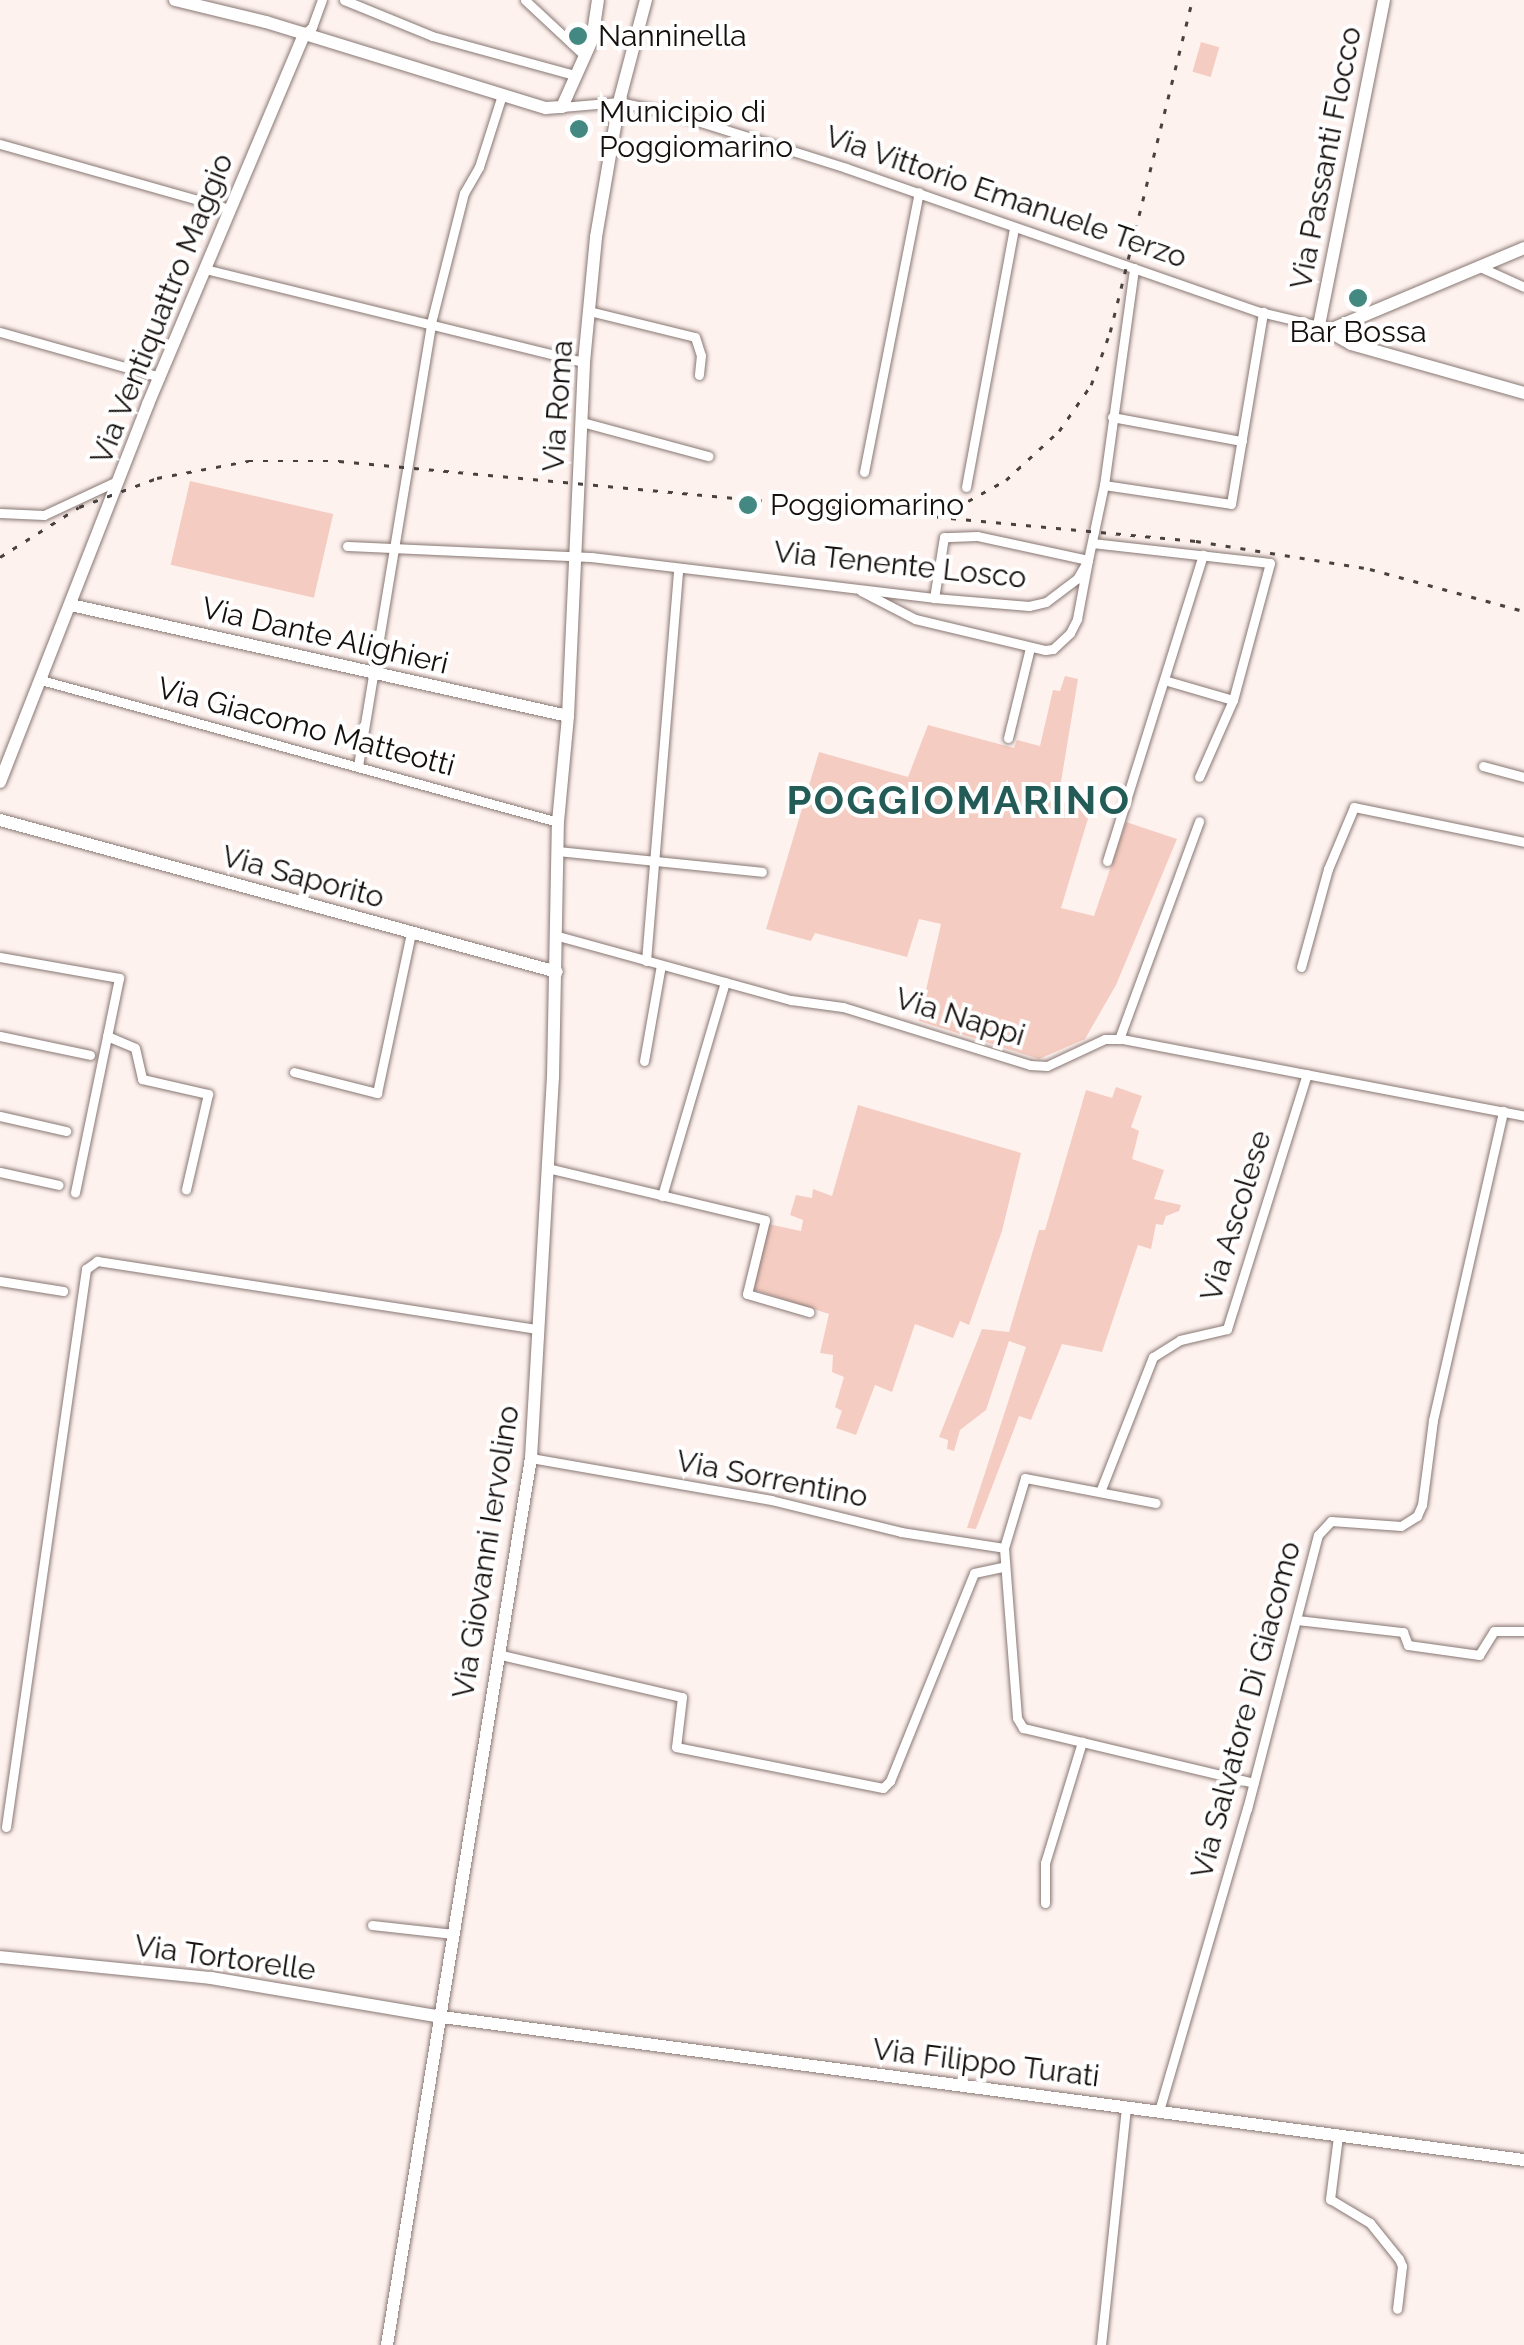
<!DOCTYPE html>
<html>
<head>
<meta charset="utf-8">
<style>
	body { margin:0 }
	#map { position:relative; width:1524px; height:2345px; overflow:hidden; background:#fef2ef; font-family:Raleway,sans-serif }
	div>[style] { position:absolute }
	.green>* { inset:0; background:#f5ccc1; transform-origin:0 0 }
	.roads { filter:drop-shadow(0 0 2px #887772) drop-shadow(0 0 2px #887772) }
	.street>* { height:9px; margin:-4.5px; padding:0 4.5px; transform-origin:4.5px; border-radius:4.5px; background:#fff }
	.secondary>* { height:12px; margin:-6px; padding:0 6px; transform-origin:6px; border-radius:6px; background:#fff }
	.rail>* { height:2.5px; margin-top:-1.25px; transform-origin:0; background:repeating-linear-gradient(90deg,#48413e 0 5px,transparent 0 15px) }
	.dots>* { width:28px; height:28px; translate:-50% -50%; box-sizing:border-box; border:5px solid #fff; border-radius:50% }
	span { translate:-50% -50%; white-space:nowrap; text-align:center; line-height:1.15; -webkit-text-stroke:8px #fff; paint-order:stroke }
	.poi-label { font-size:30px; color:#150f0d }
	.left { translate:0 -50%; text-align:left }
	.street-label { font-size:30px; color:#150f0d }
	.district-label { font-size:40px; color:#235c56; font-weight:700; letter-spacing:2.5px }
</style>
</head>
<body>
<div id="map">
	<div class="green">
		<i style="left:1201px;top:42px;width:19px;height:31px;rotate:16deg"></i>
		<i style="left:190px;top:481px;width:147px;height:86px;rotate:13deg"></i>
		<i style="clip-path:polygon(1065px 676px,1078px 679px,1058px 800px,1090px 812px,1061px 908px,1094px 916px,1126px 822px,1177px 839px,1116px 985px,1085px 1039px,1039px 1059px,919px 1021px,941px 924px,919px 919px,907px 957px,815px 933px,811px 941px,766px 929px,819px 752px,908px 777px,928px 725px,1014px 748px,1017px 740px,1040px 746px,1053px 690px,1060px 691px)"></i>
		<i style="clip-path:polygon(1116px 1087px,1142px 1096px,1131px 1127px,1139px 1131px,1132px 1159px,1164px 1170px,1154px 1199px,1181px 1205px,1179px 1211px,1166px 1216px,1163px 1225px,1156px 1224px,1151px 1249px,1138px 1245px,1102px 1352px,1062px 1344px,1031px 1420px,1019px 1416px,976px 1529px,967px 1528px,1026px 1347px,1009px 1341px,986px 1410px,960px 1430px,954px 1451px,947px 1449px,948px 1440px,939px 1437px,982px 1329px,1009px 1332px,1039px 1230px,1045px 1230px,1086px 1090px,1112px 1098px)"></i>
		<i style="clip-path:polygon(858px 1105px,1021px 1153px,1002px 1231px,969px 1325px,960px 1321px,953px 1338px,915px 1324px,892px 1392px,875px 1385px,856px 1435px,836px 1428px,842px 1411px,835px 1407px,844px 1377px,832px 1372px,833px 1355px,820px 1353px,829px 1314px,752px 1289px,768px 1224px,801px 1231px,803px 1220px,790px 1215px,796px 1195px,812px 1198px,813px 1189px,832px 1196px)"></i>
	</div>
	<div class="roads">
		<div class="street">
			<i style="left:344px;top:0;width:95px;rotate:22.2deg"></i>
			<i style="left:432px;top:36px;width:148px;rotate:15.3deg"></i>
			<i style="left:525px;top:0;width:82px;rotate:43deg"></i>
			<i style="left:304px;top:34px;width:11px;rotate:-41deg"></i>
			<i style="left:312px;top:27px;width:29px;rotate:-70deg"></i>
			<i style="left:562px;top:107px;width:57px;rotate:-5deg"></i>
			<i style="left:619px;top:102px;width:57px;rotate:12.1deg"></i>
			<i style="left:675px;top:114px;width:179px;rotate:17.5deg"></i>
			<i style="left:846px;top:168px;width:438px;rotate:19.2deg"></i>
			<i style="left:1260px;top:312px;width:61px;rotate:13.3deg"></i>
			<i style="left:0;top:144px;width:238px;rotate:15.8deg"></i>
			<i style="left:1480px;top:267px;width:48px;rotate:24.4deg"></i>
			<i style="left:205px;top:269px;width:390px;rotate:13.8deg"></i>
			<i style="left:589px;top:311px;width:109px;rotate:13.8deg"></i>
			<i style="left:695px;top:337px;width:19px;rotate:72deg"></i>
			<i style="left:701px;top:355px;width:20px;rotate:96deg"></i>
			<i style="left:0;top:332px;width:166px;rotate:15.7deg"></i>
			<i style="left:1112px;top:417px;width:132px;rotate:10.5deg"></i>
			<i style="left:582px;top:422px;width:131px;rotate:15.1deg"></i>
			<i style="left:864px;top:472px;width:285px;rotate:-78.9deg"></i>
			<i style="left:1104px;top:485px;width:128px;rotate:8.5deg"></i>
			<i style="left:1231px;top:504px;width:195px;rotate:-80.5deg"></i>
			<i style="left:966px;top:487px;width:263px;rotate:-79.5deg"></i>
			<i style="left:0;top:513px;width:44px;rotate:2.6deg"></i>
			<i style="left:44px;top:515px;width:81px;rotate:-25deg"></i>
			<i style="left:1092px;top:543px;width:179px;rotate:6.4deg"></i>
			<i style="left:1270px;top:563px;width:142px;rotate:105.1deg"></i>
			<i style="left:1233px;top:700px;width:84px;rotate:113.8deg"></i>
			<i style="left:347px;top:546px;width:244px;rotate:2.6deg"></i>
			<i style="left:591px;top:557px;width:345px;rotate:6.8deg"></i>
			<i style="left:934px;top:598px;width:95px;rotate:4.8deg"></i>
			<i style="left:1029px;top:606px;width:17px;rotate:-13deg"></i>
			<i style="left:1046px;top:602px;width:39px;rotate:-37deg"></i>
			<i style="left:1077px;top:579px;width:22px;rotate:-60deg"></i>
			<i style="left:1088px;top:560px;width:77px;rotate:-78deg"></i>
			<i style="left:1104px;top:485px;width:219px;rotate:-82.1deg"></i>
			<i style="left:861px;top:591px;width:61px;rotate:27.4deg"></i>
			<i style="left:915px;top:619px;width:134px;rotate:13.4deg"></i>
			<i style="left:1045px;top:650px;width:8px;rotate:-7deg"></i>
			<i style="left:1053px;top:649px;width:23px;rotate:-43deg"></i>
			<i style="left:1070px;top:633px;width:16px;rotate:-63deg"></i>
			<i style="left:1077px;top:619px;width:60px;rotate:-79.4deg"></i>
			<i style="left:1088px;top:560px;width:114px;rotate:-167.8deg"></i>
			<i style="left:977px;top:536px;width:33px;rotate:178deg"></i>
			<i style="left:944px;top:537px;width:62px;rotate:99.3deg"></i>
			<i style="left:41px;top:680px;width:536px;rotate:15.36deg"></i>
			<i style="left:1164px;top:680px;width:72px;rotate:16.2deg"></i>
			<i style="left:1008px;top:738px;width:93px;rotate:-76.3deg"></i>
			<i style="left:358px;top:766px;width:449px;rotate:-80.6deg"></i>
			<i style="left:431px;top:323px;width:134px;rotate:-75.8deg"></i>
			<i style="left:464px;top:193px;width:30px;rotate:-60deg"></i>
			<i style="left:479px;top:167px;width:76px;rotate:-72.3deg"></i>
			<i style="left:1483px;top:766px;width:42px;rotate:15deg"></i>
			<i style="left:557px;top:851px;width:206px;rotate:5.8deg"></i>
			<i style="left:1107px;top:861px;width:321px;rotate:-72.6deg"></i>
			<i style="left:558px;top:936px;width:242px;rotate:15.4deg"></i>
			<i style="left:791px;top:1000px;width:52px;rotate:7.7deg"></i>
			<i style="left:843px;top:1007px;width:196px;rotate:17.2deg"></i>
			<i style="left:1030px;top:1065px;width:17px;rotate:3deg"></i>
			<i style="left:1047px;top:1066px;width:64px;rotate:-25deg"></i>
			<i style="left:1105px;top:1039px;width:17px"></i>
			<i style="left:1122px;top:1039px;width:409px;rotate:10.8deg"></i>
			<i style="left:0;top:957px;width:121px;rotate:10deg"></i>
			<i style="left:119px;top:978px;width:219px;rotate:101.6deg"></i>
			<i style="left:646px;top:961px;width:394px;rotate:-85.3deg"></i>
			<i style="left:1301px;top:967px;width:102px;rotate:-74.6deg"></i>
			<i style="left:1328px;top:869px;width:67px;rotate:-67.2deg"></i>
			<i style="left:1354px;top:807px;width:174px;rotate:11.6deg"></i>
			<i style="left:0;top:1036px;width:92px;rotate:11.9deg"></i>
			<i style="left:107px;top:1036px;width:30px;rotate:23deg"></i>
			<i style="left:135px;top:1048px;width:32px;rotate:77deg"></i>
			<i style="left:142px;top:1079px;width:68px;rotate:12.8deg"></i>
			<i style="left:208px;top:1094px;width:98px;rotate:103deg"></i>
			<i style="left:1119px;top:1039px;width:232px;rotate:-69.8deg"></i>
			<i style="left:644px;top:1061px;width:97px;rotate:-80deg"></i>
			<i style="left:294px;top:1072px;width:86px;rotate:14.2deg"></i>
			<i style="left:377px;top:1093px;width:164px;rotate:-78deg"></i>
			<i style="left:0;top:1116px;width:68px;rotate:12.8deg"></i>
			<i style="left:547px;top:1168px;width:224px;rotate:13.4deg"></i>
			<i style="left:765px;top:1220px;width:76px;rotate:103.7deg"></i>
			<i style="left:747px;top:1294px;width:65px;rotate:16.2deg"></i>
			<i style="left:0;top:1172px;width:60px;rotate:12.4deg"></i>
			<i style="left:662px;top:1196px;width:223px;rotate:-73.6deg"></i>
			<i style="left:0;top:1281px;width:64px;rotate:9deg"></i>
			<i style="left:531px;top:1458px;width:244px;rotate:9.9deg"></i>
			<i style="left:771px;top:1500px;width:134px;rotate:13.8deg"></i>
			<i style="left:901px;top:1532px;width:104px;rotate:8.8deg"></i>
			<i style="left:1004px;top:1548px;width:170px;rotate:85.6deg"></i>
			<i style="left:1017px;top:1718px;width:12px;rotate:59deg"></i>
			<i style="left:1023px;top:1728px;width:237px;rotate:13.4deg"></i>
			<i style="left:1100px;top:1492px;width:145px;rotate:-68.6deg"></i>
			<i style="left:1153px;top:1357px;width:32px;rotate:-32deg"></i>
			<i style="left:1180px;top:1340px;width:48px;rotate:-13.2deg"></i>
			<i style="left:1227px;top:1329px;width:267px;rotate:-72.6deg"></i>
			<i style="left:1004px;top:1548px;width:73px;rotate:-73.3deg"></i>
			<i style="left:1025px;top:1478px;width:133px;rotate:10.8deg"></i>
			<i style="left:1297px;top:1620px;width:107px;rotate:6.5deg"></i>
			<i style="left:1403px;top:1632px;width:14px;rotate:69deg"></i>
			<i style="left:1408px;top:1645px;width:72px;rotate:8deg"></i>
			<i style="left:1479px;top:1655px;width:28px;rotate:-58deg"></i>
			<i style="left:1494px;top:1631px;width:30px"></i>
			<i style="left:497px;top:1654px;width:190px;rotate:13.1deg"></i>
			<i style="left:682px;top:1697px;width:50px;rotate:96.8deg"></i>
			<i style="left:676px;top:1747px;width:211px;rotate:11.2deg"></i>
			<i style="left:883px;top:1788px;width:10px;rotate:-45deg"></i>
			<i style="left:890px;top:1781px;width:224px;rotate:-68deg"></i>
			<i style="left:974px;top:1573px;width:30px;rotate:-12deg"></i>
			<i style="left:6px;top:1827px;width:564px;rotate:-81.84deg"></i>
			<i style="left:86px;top:1269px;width:14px;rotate:-36deg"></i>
			<i style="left:97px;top:1261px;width:446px;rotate:8.8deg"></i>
			<i style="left:1045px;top:1903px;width:40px;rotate:-90deg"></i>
			<i style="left:1045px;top:1863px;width:127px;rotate:-73deg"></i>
			<i style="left:372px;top:1925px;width:82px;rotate:6.3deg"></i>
			<i style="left:1159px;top:2111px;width:315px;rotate:-73.8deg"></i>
			<i style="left:1247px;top:1809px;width:283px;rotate:-75.5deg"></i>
			<i style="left:1318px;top:1535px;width:19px;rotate:-47deg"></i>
			<i style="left:1331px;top:1521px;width:70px;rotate:4.1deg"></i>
			<i style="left:1401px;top:1526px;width:19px;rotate:-32deg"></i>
			<i style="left:1417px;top:1516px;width:12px;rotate:-66deg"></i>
			<i style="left:1422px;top:1505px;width:86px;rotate:-82.6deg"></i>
			<i style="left:1433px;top:1420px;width:317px;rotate:-77.2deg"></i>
			<i style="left:1338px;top:2136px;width:64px;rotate:97.2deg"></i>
			<i style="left:1330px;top:2199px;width:47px;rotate:31deg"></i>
			<i style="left:1370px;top:2223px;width:46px;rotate:51.1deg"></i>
			<i style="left:1399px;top:2259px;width:8px;rotate:67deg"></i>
			<i style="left:1402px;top:2266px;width:43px;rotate:96.6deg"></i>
			<i style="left:1101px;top:2345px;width:240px;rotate:-84deg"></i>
		</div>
		<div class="secondary">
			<i style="left:175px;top:0;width:94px;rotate:13.6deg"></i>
			<i style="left:266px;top:22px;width:293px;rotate:17.1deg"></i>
			<i style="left:546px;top:108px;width:16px;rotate:-4deg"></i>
			<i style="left:562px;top:107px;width:73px;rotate:-65.9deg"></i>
			<i style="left:592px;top:40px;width:40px;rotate:-81.5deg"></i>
			<i style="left:1384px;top:0;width:332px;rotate:101.3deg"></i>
			<i style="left:1319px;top:326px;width:37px;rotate:29deg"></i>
			<i style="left:1351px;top:344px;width:180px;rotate:15.8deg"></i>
			<i style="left:1327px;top:331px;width:214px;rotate:-22.8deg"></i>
			<i style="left:71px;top:605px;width:509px;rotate:12.59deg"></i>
			<i style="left:0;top:782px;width:406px;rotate:-68.6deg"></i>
			<i style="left:148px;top:404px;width:402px;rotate:-67.1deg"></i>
			<i style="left:0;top:820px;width:577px;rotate:15.26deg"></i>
			<i style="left:0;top:1957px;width:212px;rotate:5.7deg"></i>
			<i style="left:211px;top:1978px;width:234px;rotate:9.6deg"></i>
			<i style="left:442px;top:2017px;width:1091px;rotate:7.53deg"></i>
			<i style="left:387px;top:2345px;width:899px;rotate:-80.78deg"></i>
			<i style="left:531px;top:1458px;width:381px;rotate:-86.7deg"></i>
			<i style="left:553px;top:1078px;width:256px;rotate:-88.9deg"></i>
			<i style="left:558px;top:822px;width:106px;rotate:-84.6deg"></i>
			<i style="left:568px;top:716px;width:354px;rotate:-87.4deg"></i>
			<i style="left:584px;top:362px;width:126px;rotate:-84.5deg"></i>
			<i style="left:596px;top:237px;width:137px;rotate:-80.3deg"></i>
			<i style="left:619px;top:102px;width:106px;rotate:-75.2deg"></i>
		</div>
	</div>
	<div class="rail">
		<i style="left:927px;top:509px;width:42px;rotate:-11deg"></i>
		<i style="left:968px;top:501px;width:43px;rotate:-28.9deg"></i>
		<i style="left:1006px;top:480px;width:72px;rotate:-42.8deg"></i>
		<i style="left:1059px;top:431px;width:56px;rotate:-55.2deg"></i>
		<i style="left:1091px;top:385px;width:56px;rotate:-70.3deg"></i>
		<i style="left:1110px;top:332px;width:342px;rotate:-76.1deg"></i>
		<i style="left:0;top:557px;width:93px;rotate:-32.3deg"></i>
		<i style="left:79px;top:507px;width:83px;rotate:-20.4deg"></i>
		<i style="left:157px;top:478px;width:93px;rotate:-10.6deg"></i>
		<i style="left:248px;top:461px;width:91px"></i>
		<i style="left:339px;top:461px;width:861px;rotate:5.33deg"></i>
		<i style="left:1196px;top:541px;width:176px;rotate:9.1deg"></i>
		<i style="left:1370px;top:569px;width:160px;rotate:15.3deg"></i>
	</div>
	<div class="dots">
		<i style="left:578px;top:36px;background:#438982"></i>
		<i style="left:579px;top:129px;background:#438982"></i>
		<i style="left:1358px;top:298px;background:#438982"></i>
		<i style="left:748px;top:505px;background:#438982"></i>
	</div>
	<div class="poi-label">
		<span class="left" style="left:598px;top:36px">Nanninella</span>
		<span class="left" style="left:599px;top:129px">Municipio di<br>Poggiomarino</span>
		<span style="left:1358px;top:332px">Bar Bossa</span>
		<span class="left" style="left:770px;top:505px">Poggiomarino</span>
	</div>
	<div class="street-label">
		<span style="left:1326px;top:158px;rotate:-79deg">Via Passanti Flocco</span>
		<span style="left:1006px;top:197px;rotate:19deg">Via Vittorio Emanuele Terzo</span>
		<span style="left:162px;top:309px;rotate:-68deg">Via Ventiquattro Maggio</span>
		<span style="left:558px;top:406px;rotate:-86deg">Via Roma</span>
		<span style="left:900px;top:565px;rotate:6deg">Via Tenente Losco</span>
		<span style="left:325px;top:636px;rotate:13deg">Via Dante Alighieri</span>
		<span style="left:306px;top:727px;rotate:15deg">Via Giacomo Matteotti</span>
		<span style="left:303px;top:877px;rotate:15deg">Via Saporito</span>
		<span style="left:960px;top:1017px;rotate:17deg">Via Nappi</span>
		<span style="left:1236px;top:1216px;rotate:-73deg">Via Ascolese</span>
		<span style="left:772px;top:1479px;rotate:11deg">Via Sorrentino</span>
		<span style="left:486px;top:1552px;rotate:-81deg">Via Giovanni Iervolino</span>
		<span style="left:1246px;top:1710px;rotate:-75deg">Via Salvatore Di Giacomo</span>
		<span style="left:225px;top:1958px;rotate:8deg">Via Tortorelle</span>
		<span style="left:986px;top:2063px;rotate:7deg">Via Filippo Turati</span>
	</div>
	<div class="district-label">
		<span style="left:959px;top:800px">POGGIOMARINO</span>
	</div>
</div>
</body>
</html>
